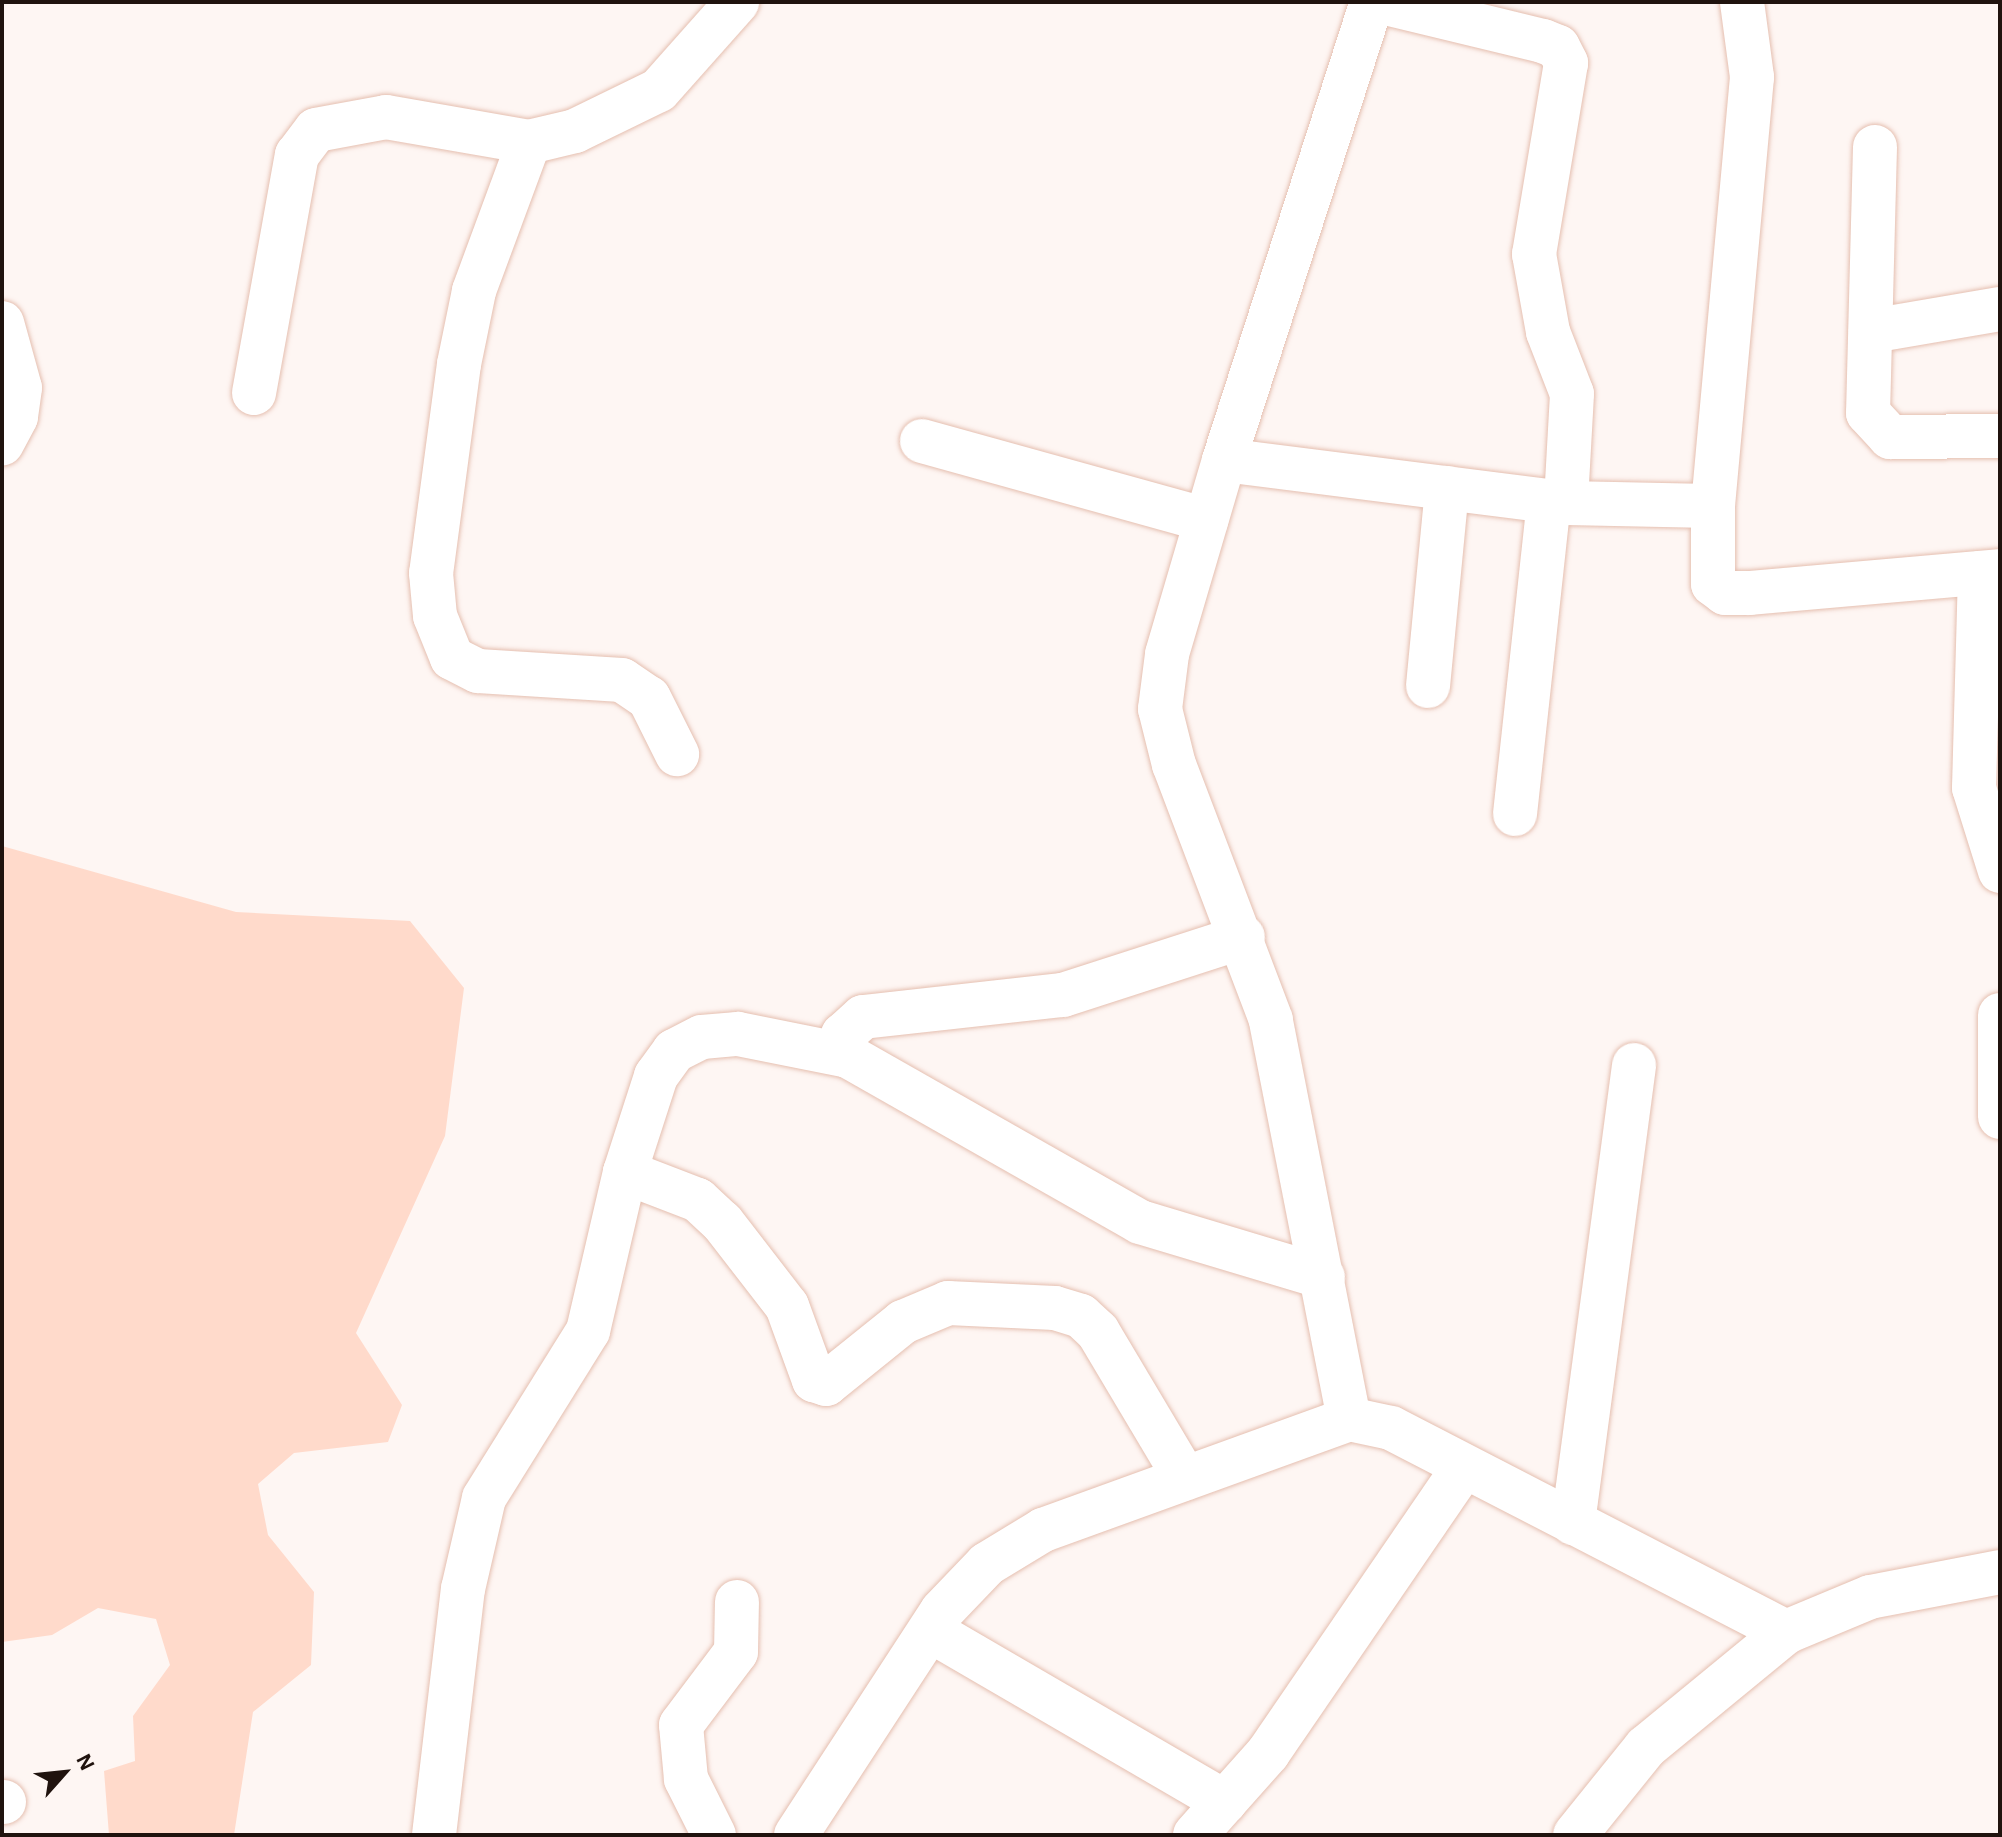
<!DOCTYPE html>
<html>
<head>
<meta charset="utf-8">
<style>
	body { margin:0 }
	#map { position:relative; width:2002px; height:1837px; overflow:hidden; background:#fef6f3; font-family:"Alegreya Sans",sans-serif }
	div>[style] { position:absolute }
	.green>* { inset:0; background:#ffdacb }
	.roads { filter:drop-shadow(0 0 2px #e5bfb0) drop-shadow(0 0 2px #e5bfb0) }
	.minor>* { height:44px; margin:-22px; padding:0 22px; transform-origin:22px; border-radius:22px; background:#fff }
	span { translate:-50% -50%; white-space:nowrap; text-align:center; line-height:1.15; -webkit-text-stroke:6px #fef6f3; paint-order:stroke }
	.frame { position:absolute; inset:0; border:4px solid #20130e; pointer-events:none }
	.north { position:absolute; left:24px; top:1733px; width:80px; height:80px; -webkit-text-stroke:6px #fef6f3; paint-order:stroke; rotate:63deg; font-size:22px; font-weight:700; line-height:32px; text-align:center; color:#20130e }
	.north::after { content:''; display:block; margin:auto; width:28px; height:36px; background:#20130e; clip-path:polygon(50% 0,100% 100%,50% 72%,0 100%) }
</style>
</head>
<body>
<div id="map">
	<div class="green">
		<i style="clip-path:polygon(2px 846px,236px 912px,410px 921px,464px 988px,445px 1136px,356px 1333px,402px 1405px,388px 1442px,294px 1453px,258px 1484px,268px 1535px,314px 1592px,311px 1665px,253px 1712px,234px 1835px,109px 1835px,104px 1771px,135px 1761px,133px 1716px,170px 1665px,156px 1619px,98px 1608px,52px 1635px,2px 1642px)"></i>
	</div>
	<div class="roads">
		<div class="minor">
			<i style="left:1382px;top:2px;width:166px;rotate:13.6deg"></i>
			<i style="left:1543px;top:41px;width:16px;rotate:22deg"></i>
			<i style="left:1558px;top:47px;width:18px;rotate:63deg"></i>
			<i style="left:1566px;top:63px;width:194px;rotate:99.5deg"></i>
			<i style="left:1534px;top:254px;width:79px;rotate:79.8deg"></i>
			<i style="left:1548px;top:332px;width:66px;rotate:68.8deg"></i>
			<i style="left:1572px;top:394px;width:109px;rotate:93.2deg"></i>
			<i style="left:1742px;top:2px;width:76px;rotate:82.4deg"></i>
			<i style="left:1752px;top:77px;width:431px;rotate:95.2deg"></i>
			<i style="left:1713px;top:506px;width:78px;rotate:90deg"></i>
			<i style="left:1713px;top:584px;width:15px;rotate:37deg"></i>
			<i style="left:1725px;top:593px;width:25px"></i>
			<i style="left:1750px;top:593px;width:251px;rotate:-5deg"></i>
			<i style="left:529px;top:142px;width:159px;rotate:110.3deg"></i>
			<i style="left:474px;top:291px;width:75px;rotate:101.6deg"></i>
			<i style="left:459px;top:364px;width:211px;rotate:97.6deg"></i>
			<i style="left:431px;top:573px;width:43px;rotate:84.7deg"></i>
			<i style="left:435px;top:616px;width:45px;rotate:68deg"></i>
			<i style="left:452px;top:658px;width:29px;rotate:27deg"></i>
			<i style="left:478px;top:671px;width:144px;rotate:3.6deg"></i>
			<i style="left:622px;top:680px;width:32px;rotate:34deg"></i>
			<i style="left:649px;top:698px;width:63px;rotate:63.4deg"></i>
			<i style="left:1875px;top:147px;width:266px;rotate:91.5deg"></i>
			<i style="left:1868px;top:413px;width:33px;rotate:47deg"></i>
			<i style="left:1890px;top:437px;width:110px;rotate:-0.5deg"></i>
			<i style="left:2px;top:323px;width:67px;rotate:74.5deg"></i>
			<i style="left:20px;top:388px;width:29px;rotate:98deg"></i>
			<i style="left:16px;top:417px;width:30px;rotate:118deg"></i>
			<i style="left:1871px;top:331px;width:131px;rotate:-9.7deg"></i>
			<i style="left:254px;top:393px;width:242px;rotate:-79.8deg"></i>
			<i style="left:297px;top:155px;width:31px;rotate:-53deg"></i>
			<i style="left:316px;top:130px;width:71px;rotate:-10.5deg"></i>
			<i style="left:386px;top:117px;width:145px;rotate:9.9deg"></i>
			<i style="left:529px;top:142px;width:47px;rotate:-13.4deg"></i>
			<i style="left:575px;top:131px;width:93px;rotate:-26deg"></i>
			<i style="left:659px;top:90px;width:118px;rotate:-48.4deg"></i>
			<i style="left:922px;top:441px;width:295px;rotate:15.5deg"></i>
			<i style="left:1224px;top:460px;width:345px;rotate:7.2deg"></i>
			<i style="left:1566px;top:503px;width:147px;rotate:1.2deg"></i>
			<i style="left:1980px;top:573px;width:215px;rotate:91.6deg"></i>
			<i style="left:1974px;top:788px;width:87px;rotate:72.6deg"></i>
			<i style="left:1428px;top:686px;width:199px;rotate:-84.5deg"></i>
			<i style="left:1515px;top:814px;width:315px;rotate:-83.8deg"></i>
			<i style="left:2000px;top:1015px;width:102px;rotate:90deg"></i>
			<i style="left:848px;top:1056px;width:22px;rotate:-103deg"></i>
			<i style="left:843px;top:1035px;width:27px;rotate:-42deg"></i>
			<i style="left:863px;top:1017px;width:201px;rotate:-6.3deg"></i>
			<i style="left:1063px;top:995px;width:189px;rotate:-17.9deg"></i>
			<i style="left:625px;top:1172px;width:78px;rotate:21deg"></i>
			<i style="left:698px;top:1200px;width:33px;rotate:43deg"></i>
			<i style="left:722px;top:1222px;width:106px;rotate:52.3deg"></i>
			<i style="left:787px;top:1306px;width:79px;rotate:70deg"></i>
			<i style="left:814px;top:1380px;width:13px;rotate:18deg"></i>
			<i style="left:826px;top:1384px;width:99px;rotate:-38.8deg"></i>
			<i style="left:903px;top:1322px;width:49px;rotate:-22.9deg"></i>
			<i style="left:948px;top:1303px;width:107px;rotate:2.7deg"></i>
			<i style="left:1055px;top:1308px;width:27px;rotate:17deg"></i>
			<i style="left:1081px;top:1316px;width:23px;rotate:43deg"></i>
			<i style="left:1098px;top:1332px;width:170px;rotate:59.2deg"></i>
			<i style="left:1349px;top:1419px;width:407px;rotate:-101.1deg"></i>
			<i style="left:1271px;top:1020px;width:273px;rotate:-110.8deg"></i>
			<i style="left:1174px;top:765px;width:58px;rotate:-104deg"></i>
			<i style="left:1160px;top:709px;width:55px;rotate:-82.7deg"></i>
			<i style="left:1167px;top:654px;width:202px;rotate:-73.6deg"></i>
			<i style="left:1224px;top:460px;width:481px;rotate:-72.1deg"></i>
			<i style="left:1573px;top:1523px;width:462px;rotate:-82.4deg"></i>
			<i style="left:931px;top:1631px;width:340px;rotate:30.2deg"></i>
			<i style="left:2px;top:1802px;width:2px"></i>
			<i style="left:434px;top:1835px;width:248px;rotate:-83.3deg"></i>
			<i style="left:463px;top:1589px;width:93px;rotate:-77deg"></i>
			<i style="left:484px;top:1498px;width:197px;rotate:-58.1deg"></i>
			<i style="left:588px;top:1331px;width:163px;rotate:-76.9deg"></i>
			<i style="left:625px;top:1172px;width:101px;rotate:-72.1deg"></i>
			<i style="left:656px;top:1076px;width:31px;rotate:-54deg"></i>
			<i style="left:674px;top:1051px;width:31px;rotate:-27deg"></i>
			<i style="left:702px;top:1037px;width:36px;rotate:-5deg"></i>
			<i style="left:738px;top:1034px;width:112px;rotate:11.3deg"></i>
			<i style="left:848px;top:1056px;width:336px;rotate:29.6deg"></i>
			<i style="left:1140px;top:1222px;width:191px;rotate:16.7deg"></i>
			<i style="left:714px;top:1835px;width:63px;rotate:-116.6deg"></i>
			<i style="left:686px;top:1779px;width:54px;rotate:-95.3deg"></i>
			<i style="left:681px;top:1725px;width:91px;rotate:-53deg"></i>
			<i style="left:736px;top:1652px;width:50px;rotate:-88.9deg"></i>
			<i style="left:796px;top:1835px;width:267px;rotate:-56.9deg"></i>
			<i style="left:942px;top:1611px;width:65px;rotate:-46.2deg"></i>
			<i style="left:987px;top:1564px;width:66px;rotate:-31.3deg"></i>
			<i style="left:1043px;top:1530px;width:326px;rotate:-19.9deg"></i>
			<i style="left:1349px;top:1419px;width:43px;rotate:12.1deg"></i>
			<i style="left:1391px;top:1428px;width:445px;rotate:27.3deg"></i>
			<i style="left:1195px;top:1835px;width:110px;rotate:-48.3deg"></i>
			<i style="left:1268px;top:1753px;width:345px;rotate:-55.6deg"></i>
			<i style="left:1575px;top:1835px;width:113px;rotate:-51.1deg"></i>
			<i style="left:1646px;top:1747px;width:181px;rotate:-39.4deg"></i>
			<i style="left:1786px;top:1632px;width:91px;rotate:-22.6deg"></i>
			<i style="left:1870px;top:1597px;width:132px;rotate:-10.9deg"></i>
		</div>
	</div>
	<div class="frame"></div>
	<div class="north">N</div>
</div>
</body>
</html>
